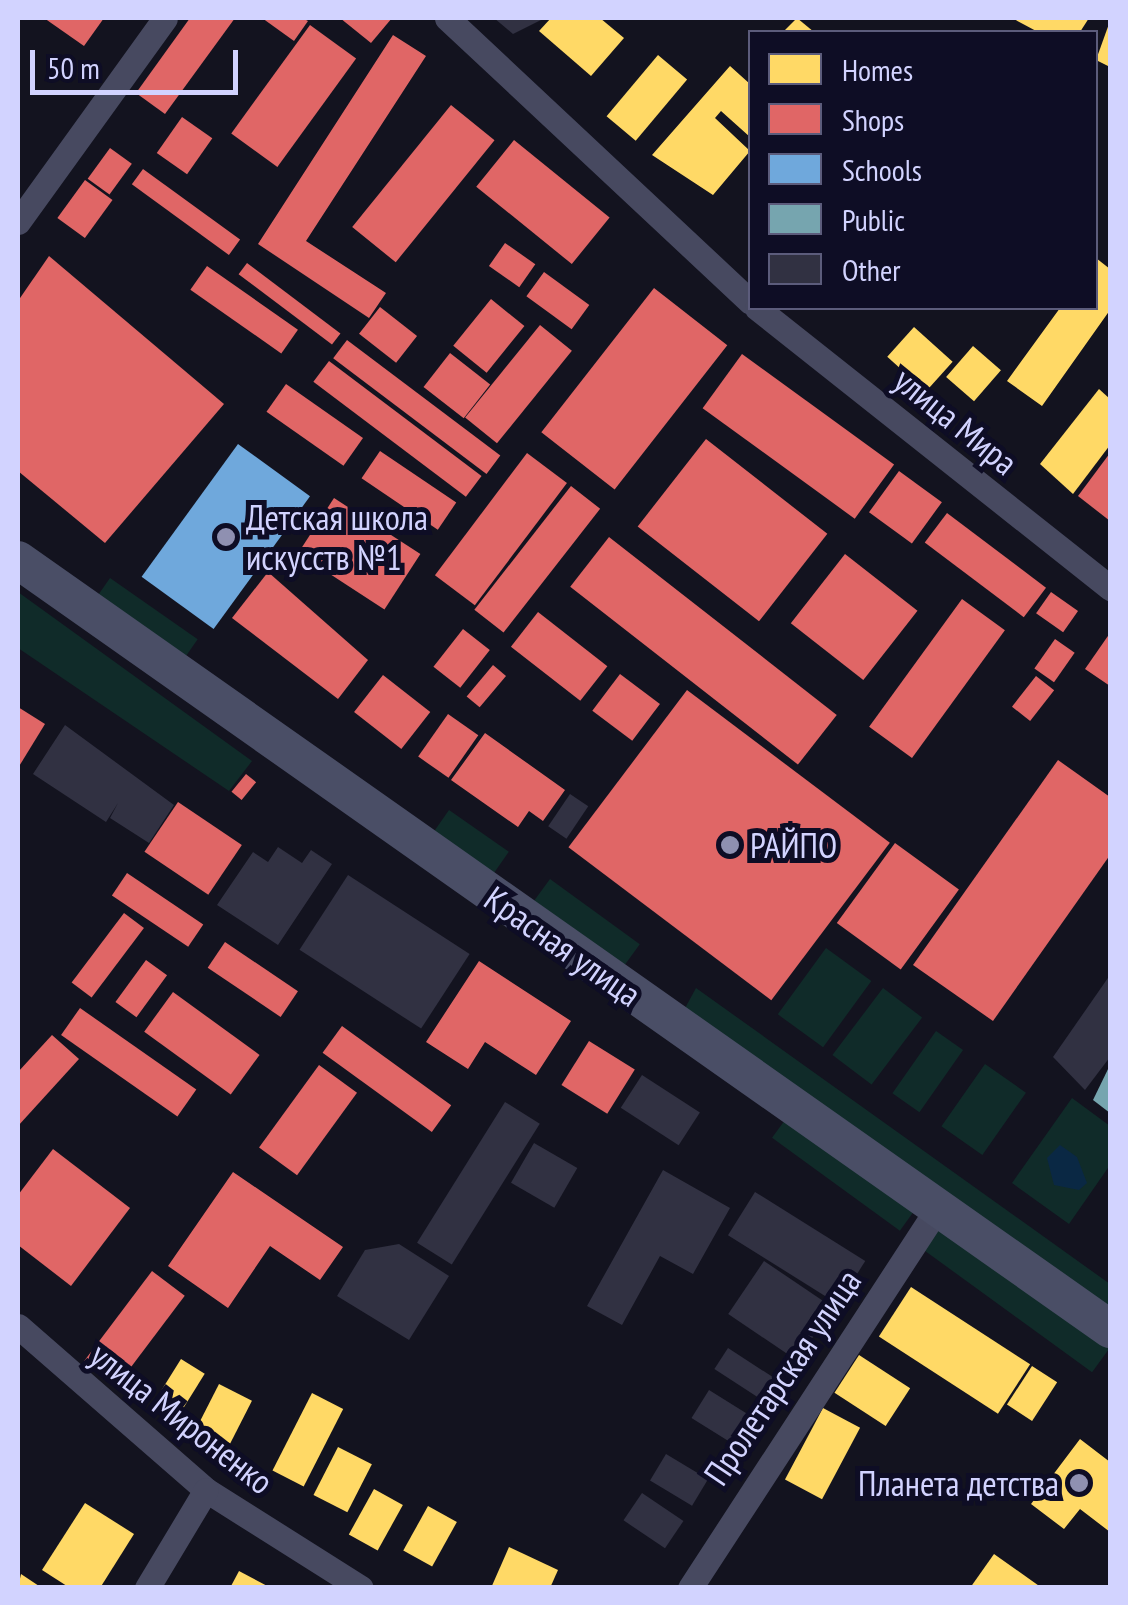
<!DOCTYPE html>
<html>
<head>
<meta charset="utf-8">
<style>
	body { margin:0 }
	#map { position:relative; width:1128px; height:1605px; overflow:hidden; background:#13131f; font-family:"PT Sans Narrow",sans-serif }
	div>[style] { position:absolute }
	.green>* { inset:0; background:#102b29; transform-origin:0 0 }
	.water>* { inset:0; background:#0a2844 }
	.homes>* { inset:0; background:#ffd966; transform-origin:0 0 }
	.shops>* { inset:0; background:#e06666; transform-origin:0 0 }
	.schools>* { inset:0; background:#6fa8dc; transform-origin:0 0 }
	.public>* { inset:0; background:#76a5af }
	.building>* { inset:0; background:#313142; transform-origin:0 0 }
	.street>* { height:25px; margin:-12.5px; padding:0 12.5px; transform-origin:12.5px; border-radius:12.5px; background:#474960 }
	.secondary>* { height:38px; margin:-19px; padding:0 19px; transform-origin:19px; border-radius:19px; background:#4a4e66 }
	.dots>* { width:28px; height:28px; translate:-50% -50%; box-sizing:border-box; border:5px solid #0e0d25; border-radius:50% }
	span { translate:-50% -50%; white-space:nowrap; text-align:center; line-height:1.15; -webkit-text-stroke:10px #0e0d25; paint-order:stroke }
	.street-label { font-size:35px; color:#d2d3ff }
	.poi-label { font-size:35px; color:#d2d3ff }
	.left { translate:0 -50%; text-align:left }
	.right { translate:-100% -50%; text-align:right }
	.frame { position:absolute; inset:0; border:20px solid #d2d3ff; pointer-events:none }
	.legend { position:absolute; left:748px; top:30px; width:350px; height:280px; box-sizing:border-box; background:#0e0d25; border:2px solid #5c5c7c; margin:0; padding:12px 18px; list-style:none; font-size:30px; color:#d2d3ff }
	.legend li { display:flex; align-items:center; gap:20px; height:50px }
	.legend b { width:50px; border:2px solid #5c5c7c }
	.scale { position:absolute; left:30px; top:50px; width:208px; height:45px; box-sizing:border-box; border:5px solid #d2d3ff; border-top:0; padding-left:12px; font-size:30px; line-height:35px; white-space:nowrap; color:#d2d3ff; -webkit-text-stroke:8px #0e0d25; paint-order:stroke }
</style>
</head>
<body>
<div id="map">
	<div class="green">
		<i style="left:110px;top:578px;width:107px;height:20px;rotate:35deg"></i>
		<i style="clip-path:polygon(18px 592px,252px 761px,229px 791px,18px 648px)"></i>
		<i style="left:449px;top:810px;width:73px;height:28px;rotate:35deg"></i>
		<i style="left:550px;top:879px;width:111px;height:27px;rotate:36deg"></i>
		<i style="left:826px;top:948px;width:56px;height:82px;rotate:36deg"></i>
		<i style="clip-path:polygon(696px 988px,1110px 1284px,1110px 1311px,684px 1010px)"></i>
		<i style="left:883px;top:988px;width:49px;height:84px;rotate:37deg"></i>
		<i style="left:936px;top:1031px;width:33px;height:76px;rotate:35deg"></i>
		<i style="left:985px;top:1064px;width:50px;height:76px;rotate:35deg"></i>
		<i style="clip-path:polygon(1072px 1098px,1110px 1126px,1110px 1165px,1069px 1224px,1012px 1183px)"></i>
		<i style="left:785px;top:1120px;width:158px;height:22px;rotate:36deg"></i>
		<i style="left:939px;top:1224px;width:211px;height:30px;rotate:36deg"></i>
	</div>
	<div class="water">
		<i style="clip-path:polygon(1060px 1145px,1077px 1157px,1087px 1183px,1079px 1190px,1054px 1185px,1047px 1158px)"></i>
	</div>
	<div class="homes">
		<i style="clip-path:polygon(551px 18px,600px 18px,624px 38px,591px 76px,539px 31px)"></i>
		<i style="clip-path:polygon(797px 18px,814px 32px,783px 32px)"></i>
		<i style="clip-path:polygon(1012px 18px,1089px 18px,1080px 32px,1038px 32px)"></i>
		<i style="clip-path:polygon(1110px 21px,1110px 67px,1096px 60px)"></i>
		<i style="left:658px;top:55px;width:38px;height:80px;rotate:40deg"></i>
		<i style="clip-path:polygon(730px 66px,750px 84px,750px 137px,721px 111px,715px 118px,750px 151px,713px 195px,652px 155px)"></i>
		<i style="clip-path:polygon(1096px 258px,1110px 269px,1110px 310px,1042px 406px,1007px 381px,1060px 308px,1096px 308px)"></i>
		<i style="left:914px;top:327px;width:52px;height:40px;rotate:42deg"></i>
		<i style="left:973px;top:346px;width:37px;height:41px;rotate:41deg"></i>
		<i style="clip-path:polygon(1099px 389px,1110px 399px,1110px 445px,1073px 494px,1040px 464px)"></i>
		<i style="left:911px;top:1287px;width:142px;height:59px;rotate:33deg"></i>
		<i style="left:859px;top:1355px;width:61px;height:45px;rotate:33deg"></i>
		<i style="left:181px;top:1359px;width:28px;height:53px;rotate:32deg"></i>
		<i style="left:1032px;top:1366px;width:30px;height:46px;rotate:33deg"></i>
		<i style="left:219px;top:1384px;width:37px;height:48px;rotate:27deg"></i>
		<i style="left:312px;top:1393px;width:35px;height:87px;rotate:27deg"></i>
		<i style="left:823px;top:1408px;width:42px;height:81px;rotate:28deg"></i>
		<i style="clip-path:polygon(1080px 1439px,1110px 1462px,1110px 1532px,1080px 1509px,1064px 1529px,1031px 1504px)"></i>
		<i style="left:338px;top:1447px;width:38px;height:54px;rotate:27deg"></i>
		<i style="left:374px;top:1489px;width:33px;height:52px;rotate:29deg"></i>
		<i style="clip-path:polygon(85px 1503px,134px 1534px,100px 1588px,70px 1588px,42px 1570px)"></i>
		<i style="left:428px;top:1506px;width:33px;height:51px;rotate:29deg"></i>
		<i style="clip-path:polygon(509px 1547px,558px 1570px,550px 1588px,491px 1588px)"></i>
		<i style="clip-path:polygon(994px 1554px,1042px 1588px,970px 1588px)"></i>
		<i style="clip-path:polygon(239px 1571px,271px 1588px,230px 1588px)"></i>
		<i style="clip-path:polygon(21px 1574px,42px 1588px,18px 1588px)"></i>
	</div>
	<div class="shops">
		<i style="clip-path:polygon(44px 18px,104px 18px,84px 46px)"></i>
		<i style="clip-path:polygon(190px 18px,235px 18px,165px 114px,136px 93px)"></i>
		<i style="clip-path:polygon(262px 18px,302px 18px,308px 21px,294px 41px)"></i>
		<i style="clip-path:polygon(340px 18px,392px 18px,371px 43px)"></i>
		<i style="left:310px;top:25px;width:57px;height:134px;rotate:36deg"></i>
		<i style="clip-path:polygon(393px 35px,426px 56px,306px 241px,386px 293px,369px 318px,258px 244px)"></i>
		<i style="left:451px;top:105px;width:56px;height:157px;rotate:39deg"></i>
		<i style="left:182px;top:117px;width:37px;height:44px;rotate:35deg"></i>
		<i style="left:514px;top:140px;width:123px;height:60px;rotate:39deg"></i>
		<i style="left:110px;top:148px;width:27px;height:38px;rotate:36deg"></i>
		<i style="left:143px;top:169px;width:120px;height:19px;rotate:36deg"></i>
		<i style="left:85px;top:180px;width:34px;height:47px;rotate:36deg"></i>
		<i style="left:505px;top:243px;width:37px;height:28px;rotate:35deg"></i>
		<i style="clip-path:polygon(49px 256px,224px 404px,105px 543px,18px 471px,18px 301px)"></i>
		<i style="left:247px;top:263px;width:117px;height:14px;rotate:37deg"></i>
		<i style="left:207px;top:266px;width:111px;height:29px;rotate:35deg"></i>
		<i style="left:544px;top:272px;width:56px;height:30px;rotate:36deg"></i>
		<i style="left:654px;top:288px;width:93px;height:183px;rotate:38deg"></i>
		<i style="left:491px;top:299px;width:43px;height:60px;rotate:39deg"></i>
		<i style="left:380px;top:307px;width:47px;height:34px;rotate:38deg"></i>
		<i style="left:540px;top:325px;width:41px;height:119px;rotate:39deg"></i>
		<i style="left:347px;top:340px;width:192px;height:23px;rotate:37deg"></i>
		<i style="left:450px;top:353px;width:51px;height:43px;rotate:38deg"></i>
		<i style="left:742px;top:354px;width:188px;height:67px;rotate:36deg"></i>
		<i style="left:329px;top:361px;width:191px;height:26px;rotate:37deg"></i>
		<i style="left:286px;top:384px;width:94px;height:34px;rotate:35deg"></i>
		<i style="left:706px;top:439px;width:154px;height:111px;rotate:38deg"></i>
		<i style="left:380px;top:451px;width:92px;height:33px;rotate:34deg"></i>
		<i style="left:527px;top:453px;width:50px;height:153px;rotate:37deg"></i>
		<i style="clip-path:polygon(1110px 453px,1110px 521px,1078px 496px)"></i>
		<i style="left:899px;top:471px;width:53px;height:51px;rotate:36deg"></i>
		<i style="left:571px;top:486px;width:37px;height:157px;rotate:38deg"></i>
		<i style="left:334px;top:498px;width:103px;height:66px;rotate:33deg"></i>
		<i style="left:947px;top:513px;width:124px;height:37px;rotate:37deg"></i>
		<i style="left:609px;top:537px;width:289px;height:63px;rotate:38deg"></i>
		<i style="left:845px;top:554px;width:92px;height:88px;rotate:38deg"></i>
		<i style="clip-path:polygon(268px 572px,368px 660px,338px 699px,232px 618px)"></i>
		<i style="left:1051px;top:592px;width:33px;height:26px;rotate:35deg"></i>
		<i style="left:962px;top:599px;width:53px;height:158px;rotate:36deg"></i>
		<i style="left:538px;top:612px;width:88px;height:44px;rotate:38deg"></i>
		<i style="left:463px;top:629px;width:34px;height:48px;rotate:38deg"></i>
		<i style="clip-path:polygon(1110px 633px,1110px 686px,1085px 669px)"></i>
		<i style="left:1055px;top:639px;width:24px;height:36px;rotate:35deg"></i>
		<i style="left:493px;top:665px;width:17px;height:41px;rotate:40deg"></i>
		<i style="left:620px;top:674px;width:50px;height:46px;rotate:37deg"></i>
		<i style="left:383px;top:675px;width:60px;height:47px;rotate:38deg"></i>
		<i style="left:1036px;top:676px;width:23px;height:39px;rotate:38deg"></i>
		<i style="left:687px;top:690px;width:254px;height:197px;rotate:37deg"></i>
		<i style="clip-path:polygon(18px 707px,45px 724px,18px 768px)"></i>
		<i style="left:448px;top:714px;width:37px;height:52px;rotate:35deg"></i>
		<i style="clip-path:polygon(485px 733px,565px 790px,543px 821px,529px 811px,518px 827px,451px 780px)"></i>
		<i style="clip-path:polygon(1058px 760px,1110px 797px,1110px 855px,993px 1021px,913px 965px)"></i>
		<i style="left:246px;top:774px;width:13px;height:23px;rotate:39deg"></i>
		<i style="left:178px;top:802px;width:77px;height:60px;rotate:34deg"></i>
		<i style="left:895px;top:843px;width:79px;height:99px;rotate:36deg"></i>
		<i style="left:127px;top:873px;width:92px;height:27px;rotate:34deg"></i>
		<i style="left:124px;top:913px;width:25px;height:87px;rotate:37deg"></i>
		<i style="left:225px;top:942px;width:88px;height:31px;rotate:34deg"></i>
		<i style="left:146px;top:960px;width:26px;height:52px;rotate:36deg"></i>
		<i style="clip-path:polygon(479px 961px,571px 1021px,536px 1075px,485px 1042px,468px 1069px,426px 1042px)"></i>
		<i style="left:173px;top:992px;width:107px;height:49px;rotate:36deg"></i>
		<i style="left:80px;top:1008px;width:142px;height:33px;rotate:35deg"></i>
		<i style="left:342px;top:1026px;width:135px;height:33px;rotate:36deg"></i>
		<i style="clip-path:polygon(52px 1035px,79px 1059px,18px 1126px,18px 1072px)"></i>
		<i style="left:589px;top:1041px;width:54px;height:52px;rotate:32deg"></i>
		<i style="left:319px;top:1065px;width:47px;height:102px;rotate:36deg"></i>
		<i style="clip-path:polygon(53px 1149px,130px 1208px,71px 1286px,18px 1245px,18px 1195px)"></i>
		<i style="clip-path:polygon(233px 1172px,343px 1247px,320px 1280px,270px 1246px,228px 1308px,168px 1266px)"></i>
		<i style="left:152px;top:1271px;width:41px;height:113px;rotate:37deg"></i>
	</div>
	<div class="schools">
		<i style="left:238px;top:444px;width:89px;height:164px;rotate:36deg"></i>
	</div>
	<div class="public">
		<i style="clip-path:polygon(1110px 1065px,1110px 1113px,1093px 1100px)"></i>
	</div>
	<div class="building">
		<i style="clip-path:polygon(494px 18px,542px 18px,543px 19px,513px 34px)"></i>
		<i style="clip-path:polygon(65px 725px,174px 805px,149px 843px,110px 818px,118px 803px,106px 822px,33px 774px)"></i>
		<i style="left:570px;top:794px;width:22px;height:39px;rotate:34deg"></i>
		<i style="clip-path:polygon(278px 847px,302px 863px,311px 850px,332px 864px,278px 945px,217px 905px,253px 852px,268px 862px)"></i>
		<i style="left:348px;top:875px;width:145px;height:89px;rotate:33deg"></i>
		<i style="clip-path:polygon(1110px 975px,1110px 1057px,1085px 1090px,1053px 1057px)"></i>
		<i style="left:642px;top:1075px;width:69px;height:39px;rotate:33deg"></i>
		<i style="left:505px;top:1102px;width:41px;height:166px;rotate:32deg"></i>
		<i style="left:534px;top:1143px;width:50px;height:46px;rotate:30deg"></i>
		<i style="clip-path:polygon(663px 1170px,730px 1208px,693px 1274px,660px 1256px,622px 1325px,587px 1306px)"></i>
		<i style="left:755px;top:1192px;width:130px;height:51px;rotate:32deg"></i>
		<i style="clip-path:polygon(399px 1244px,449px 1276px,409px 1340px,337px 1296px,365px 1250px)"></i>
		<i style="left:764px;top:1261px;width:83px;height:64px;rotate:34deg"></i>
		<i style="left:728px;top:1348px;width:69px;height:25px;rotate:33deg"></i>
		<i style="left:709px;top:1390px;width:52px;height:33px;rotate:32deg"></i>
		<i style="left:666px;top:1454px;width:49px;height:31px;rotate:31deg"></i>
		<i style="left:642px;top:1493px;width:50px;height:33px;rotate:34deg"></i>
	</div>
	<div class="street">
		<i style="left:447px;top:18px;width:415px;rotate:43.1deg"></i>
		<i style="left:18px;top:222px;width:251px;rotate:-54.2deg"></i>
		<i style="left:757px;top:308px;width:451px;rotate:38.4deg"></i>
		<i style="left:18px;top:1326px;width:249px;rotate:41.1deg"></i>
		<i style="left:206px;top:1490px;width:183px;rotate:32.3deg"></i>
		<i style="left:147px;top:1588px;width:114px;rotate:-59deg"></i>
		<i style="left:690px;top:1588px;width:452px;rotate:-56.9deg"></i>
	</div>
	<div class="secondary">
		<i style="left:18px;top:560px;width:1336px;rotate:35.15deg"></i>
	</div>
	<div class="dots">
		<i style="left:226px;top:537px;background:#8f90b1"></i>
		<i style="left:730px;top:845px;background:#8f90b1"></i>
		<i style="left:1079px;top:1483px;background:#8f90b1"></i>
	</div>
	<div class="street-label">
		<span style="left:956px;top:421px;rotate:39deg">улица Мира</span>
		<span style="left:563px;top:946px;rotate:35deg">Красная улица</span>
		<span style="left:782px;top:1377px;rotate:-56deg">Пролетарская улица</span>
		<span style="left:182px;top:1418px;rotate:38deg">улица Мироненко</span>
	</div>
	<div class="poi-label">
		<span class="left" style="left:246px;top:537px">Детская школа<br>искусств №1</span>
		<span class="left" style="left:750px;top:845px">РАЙПО</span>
		<span class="right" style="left:1059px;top:1483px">Планета детства</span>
	</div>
	<div class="frame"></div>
	<ul class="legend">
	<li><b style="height:28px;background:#ffd966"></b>Homes</li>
	<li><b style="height:28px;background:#e06666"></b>Shops</li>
	<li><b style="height:28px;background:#6fa8dc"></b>Schools</li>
	<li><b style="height:28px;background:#76a5af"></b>Public</li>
	<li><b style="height:28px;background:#313142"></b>Other</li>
	</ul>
	<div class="scale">50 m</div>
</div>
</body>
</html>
